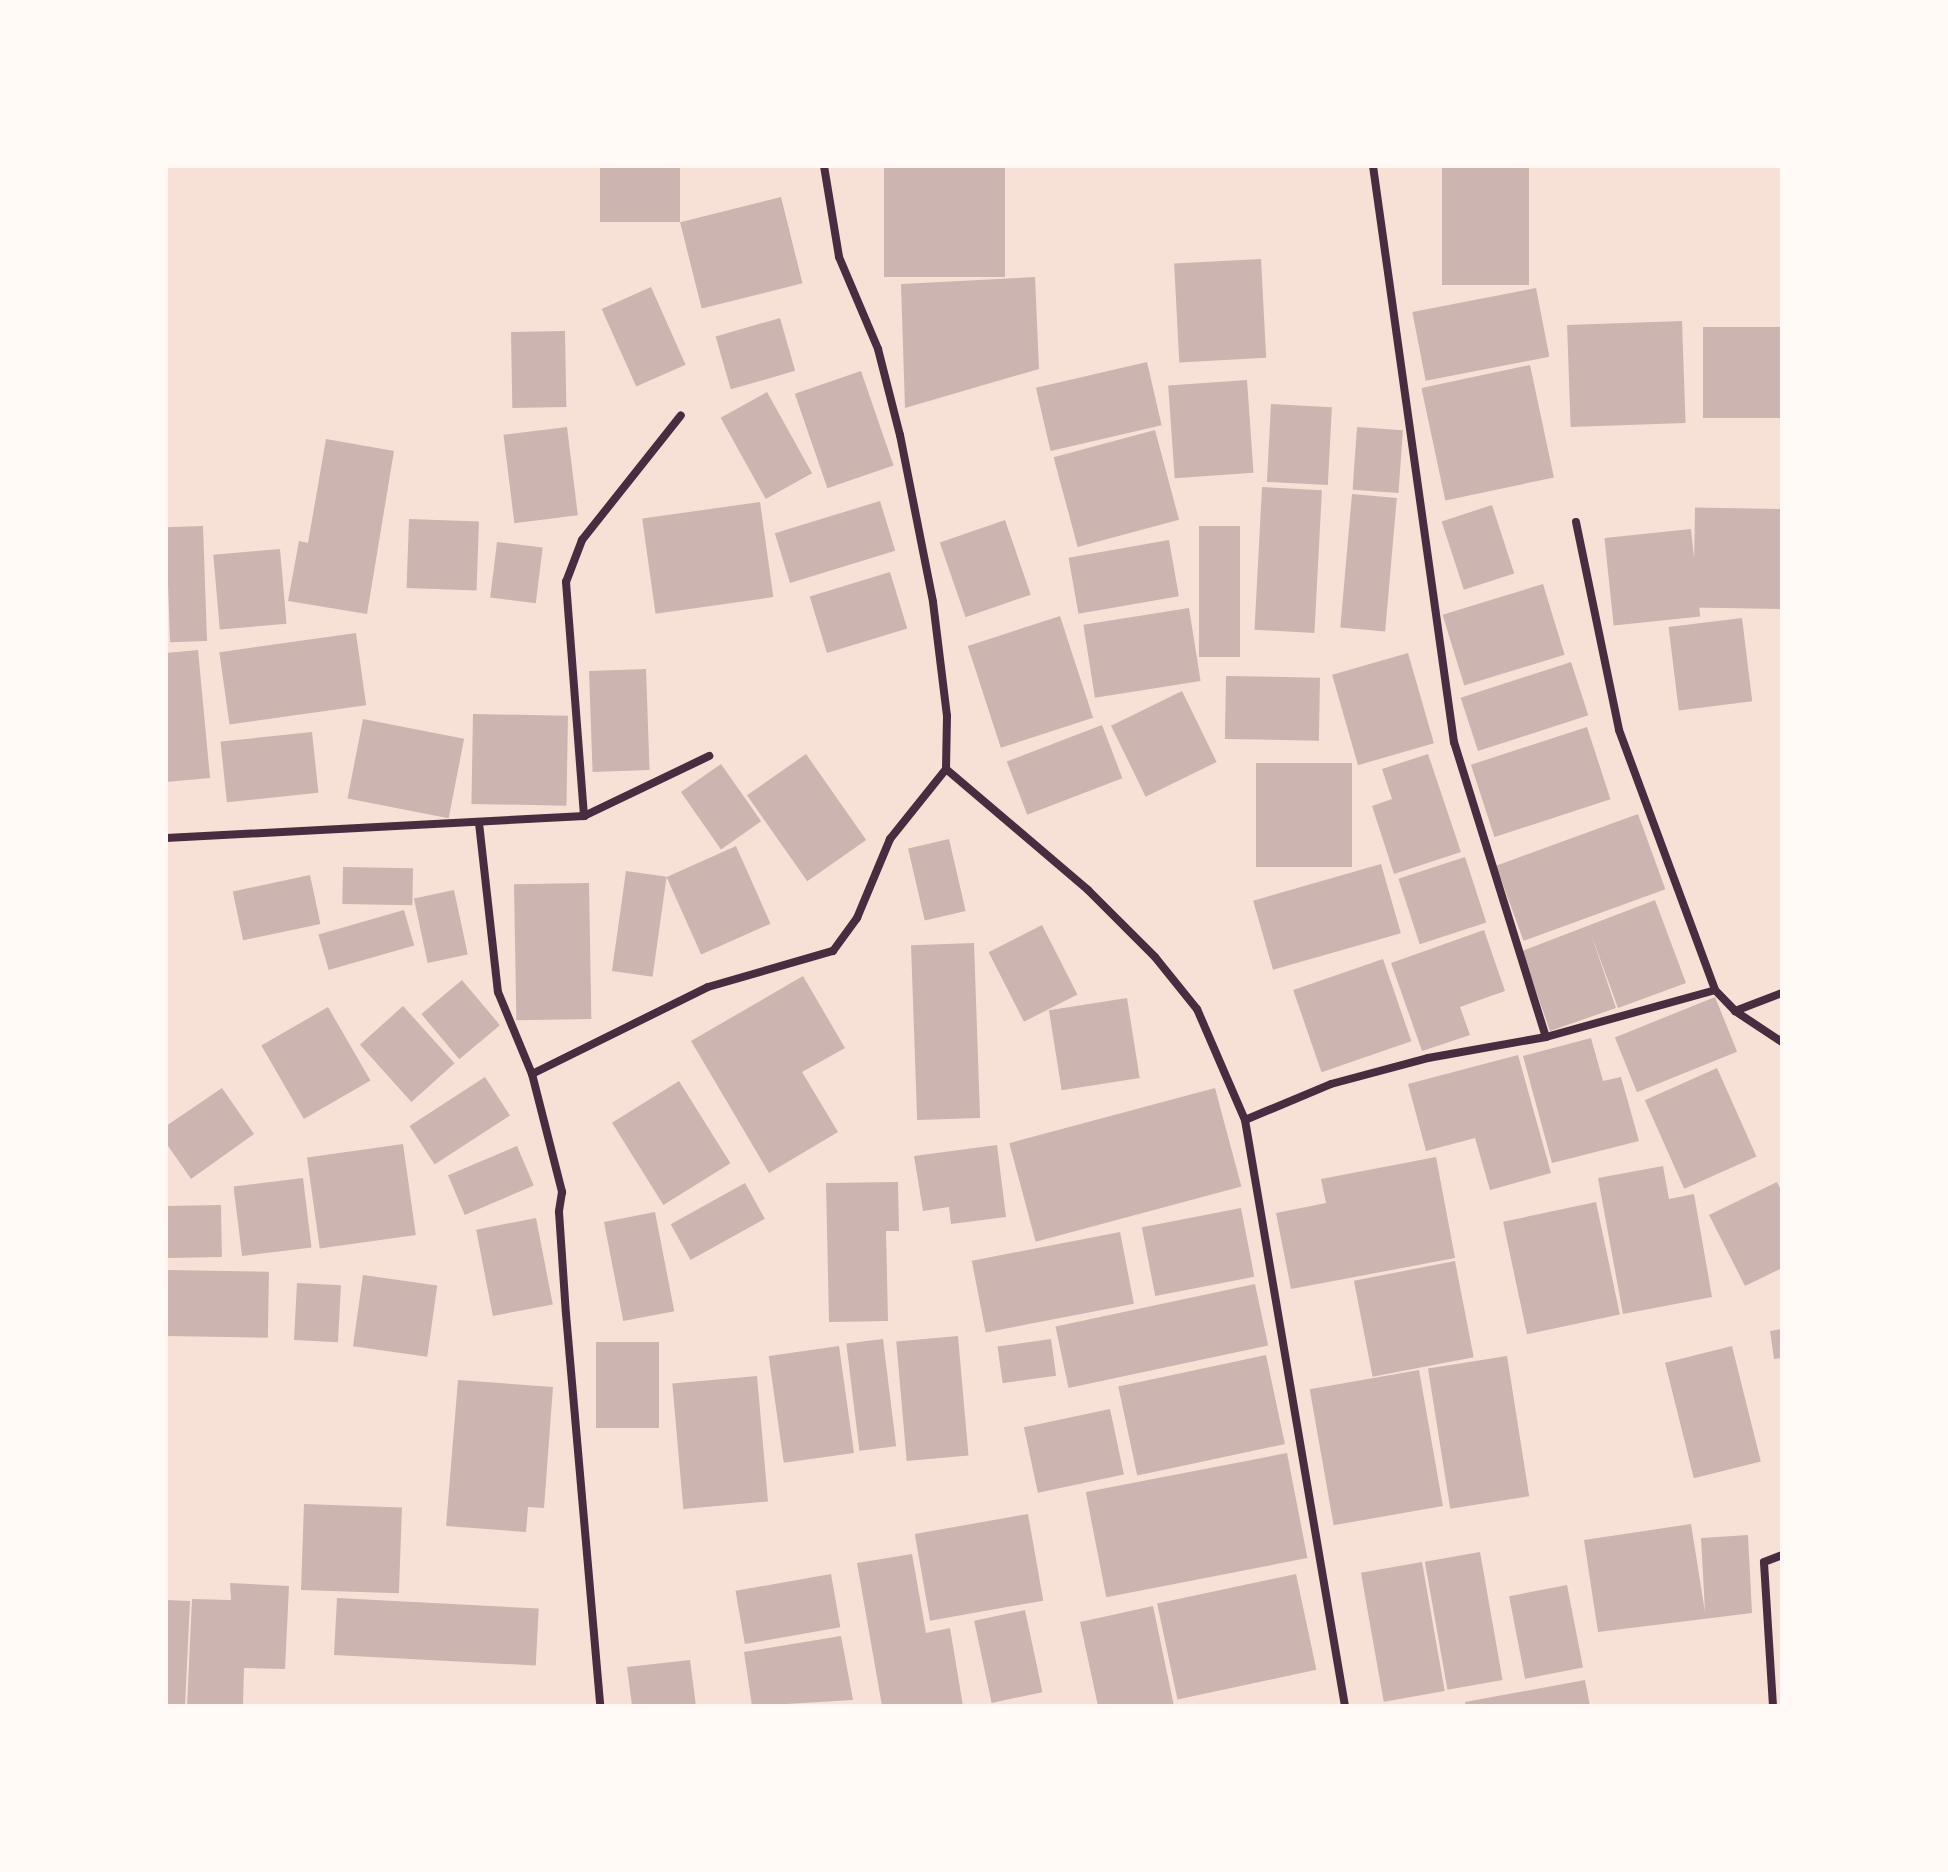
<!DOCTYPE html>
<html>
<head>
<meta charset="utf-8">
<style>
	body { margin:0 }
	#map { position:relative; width:1948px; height:1872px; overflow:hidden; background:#f7e1d7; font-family:Rubik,sans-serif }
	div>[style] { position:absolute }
	.building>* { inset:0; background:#ccb4b1; transform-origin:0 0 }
	.minor>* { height:8px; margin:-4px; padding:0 4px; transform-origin:4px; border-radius:4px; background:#4a2c40 }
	span { translate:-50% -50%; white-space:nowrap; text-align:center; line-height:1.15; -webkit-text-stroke:8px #fffaf5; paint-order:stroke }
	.frame { position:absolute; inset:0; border:168px solid #fffaf5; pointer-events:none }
</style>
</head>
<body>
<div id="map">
	<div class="building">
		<i style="left:600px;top:166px;width:80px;height:56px"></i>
		<i style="left:884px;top:166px;width:121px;height:111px"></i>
		<i style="left:1442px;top:166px;width:87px;height:119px"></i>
		<i style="left:781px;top:197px;width:89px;height:104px;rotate:76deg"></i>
		<i style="left:1261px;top:259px;width:99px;height:87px;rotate:87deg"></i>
		<i style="clip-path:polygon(1035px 277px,1039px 369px,905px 408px,901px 284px)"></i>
		<i style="left:651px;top:287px;width:85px;height:54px;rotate:66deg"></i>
		<i style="left:1536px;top:288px;width:70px;height:126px;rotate:79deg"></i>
		<i style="left:780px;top:318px;width:55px;height:67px;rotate:74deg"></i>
		<i style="left:1682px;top:321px;width:102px;height:115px;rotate:88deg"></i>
		<i style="left:1782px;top:327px;width:91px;height:79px;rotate:90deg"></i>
		<i style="left:565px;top:331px;width:76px;height:54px;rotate:89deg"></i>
		<i style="left:1147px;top:362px;width:65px;height:114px;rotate:77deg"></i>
		<i style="left:1530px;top:365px;width:115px;height:111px;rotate:78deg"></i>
		<i style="left:861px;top:371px;width:100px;height:70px;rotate:71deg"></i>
		<i style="left:1247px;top:380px;width:93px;height:79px;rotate:86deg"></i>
		<i style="left:767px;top:392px;width:93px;height:53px;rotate:61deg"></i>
		<i style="left:1271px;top:404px;width:61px;height:78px;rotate:3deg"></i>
		<i style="left:567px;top:427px;width:89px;height:64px;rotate:83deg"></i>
		<i style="left:1357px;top:427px;width:46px;height:63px;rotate:4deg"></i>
		<i style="left:1155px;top:430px;width:93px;height:105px;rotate:75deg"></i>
		<i style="clip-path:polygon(326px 439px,394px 451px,367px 614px,288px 601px,299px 541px,308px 543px)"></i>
		<i style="left:1262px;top:487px;width:60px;height:143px;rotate:3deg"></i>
		<i style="left:1352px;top:494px;width:45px;height:134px;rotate:5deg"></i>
		<i style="left:880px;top:501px;width:52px;height:110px;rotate:73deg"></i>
		<i style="left:760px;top:502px;width:96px;height:119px;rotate:82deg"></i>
		<i style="left:1492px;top:505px;width:72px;height:53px;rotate:72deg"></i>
		<i style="left:1782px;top:509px;width:100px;height:87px;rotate:91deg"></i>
		<i style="left:409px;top:519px;width:70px;height:69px;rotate:2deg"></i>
		<i style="left:1005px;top:520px;width:79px;height:69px;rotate:71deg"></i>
		<i style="left:203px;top:526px;width:115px;height:37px;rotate:88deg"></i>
		<i style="left:1199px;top:526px;width:41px;height:131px"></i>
		<i style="left:1691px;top:529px;width:88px;height:87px;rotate:84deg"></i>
		<i style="left:1169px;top:540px;width:57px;height:102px;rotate:80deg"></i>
		<i style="left:497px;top:542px;width:46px;height:56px;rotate:7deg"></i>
		<i style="left:280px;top:549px;width:75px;height:67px;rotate:85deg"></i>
		<i style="left:890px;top:572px;width:59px;height:84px;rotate:73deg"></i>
		<i style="left:1543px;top:584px;width:74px;height:105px;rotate:73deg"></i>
		<i style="left:1189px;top:608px;width:74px;height:107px;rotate:81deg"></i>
		<i style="left:1060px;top:616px;width:107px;height:97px;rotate:72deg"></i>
		<i style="left:1742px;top:618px;width:84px;height:74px;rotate:83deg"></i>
		<i style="left:356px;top:633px;width:73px;height:138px;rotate:82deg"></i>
		<i style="clip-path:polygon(198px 650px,210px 778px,166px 782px,166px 653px)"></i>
		<i style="left:1408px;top:653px;width:94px;height:79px;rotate:74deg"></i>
		<i style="left:1571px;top:662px;width:56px;height:116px;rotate:72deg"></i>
		<i style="left:646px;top:669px;width:101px;height:57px;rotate:88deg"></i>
		<i style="left:1226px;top:676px;width:94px;height:63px;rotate:1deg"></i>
		<i style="left:1182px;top:691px;width:79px;height:79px;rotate:64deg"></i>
		<i style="left:473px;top:714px;width:95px;height:90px;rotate:1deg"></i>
		<i style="left:363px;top:719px;width:103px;height:81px;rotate:11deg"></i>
		<i style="left:1102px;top:725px;width:57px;height:102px;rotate:69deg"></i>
		<i style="left:1587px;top:727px;width:76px;height:122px;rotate:72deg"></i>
		<i style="left:312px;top:732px;width:61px;height:92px;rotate:84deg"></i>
		<i style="left:806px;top:754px;width:105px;height:72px;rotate:55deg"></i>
		<i style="clip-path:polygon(1428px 754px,1461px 852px,1394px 874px,1372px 806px,1392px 799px,1382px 769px)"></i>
		<i style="left:1352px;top:763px;width:104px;height:96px;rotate:90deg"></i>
		<i style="left:721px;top:764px;width:70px;height:49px;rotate:55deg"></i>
		<i style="left:1638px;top:814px;width:80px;height:151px;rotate:70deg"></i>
		<i style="left:949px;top:839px;width:74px;height:42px;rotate:77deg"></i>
		<i style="left:736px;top:846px;width:85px;height:76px;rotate:66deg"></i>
		<i style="left:1465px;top:857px;width:69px;height:70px;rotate:72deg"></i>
		<i style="left:1381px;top:864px;width:72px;height:133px;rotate:74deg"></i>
		<i style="left:343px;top:867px;width:70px;height:37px;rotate:1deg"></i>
		<i style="left:626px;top:871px;width:41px;height:101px;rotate:8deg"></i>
		<i style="left:310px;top:875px;width:50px;height:79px;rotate:78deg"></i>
		<i style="left:589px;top:883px;width:136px;height:75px;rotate:89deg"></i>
		<i style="left:454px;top:890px;width:66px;height:41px;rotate:78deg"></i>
		<i style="clip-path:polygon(1655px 900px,1686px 983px,1618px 1008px,1591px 934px,1616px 1008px,1550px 1031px,1522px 951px)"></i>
		<i style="left:404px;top:910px;width:37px;height:89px;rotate:74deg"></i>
		<i style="left:1042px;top:925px;width:78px;height:60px;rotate:63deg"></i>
		<i style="clip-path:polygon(1484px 930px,1505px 991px,1460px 1007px,1470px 1035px,1422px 1051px,1391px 963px)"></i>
		<i style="left:974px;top:943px;width:175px;height:63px;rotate:88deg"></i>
		<i style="left:1383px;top:959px;width:87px;height:95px;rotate:71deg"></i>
		<i style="clip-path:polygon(803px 976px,845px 1048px,802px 1072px,838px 1132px,769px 1173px,691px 1041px)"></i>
		<i style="left:462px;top:980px;width:59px;height:53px;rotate:50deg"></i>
		<i style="left:1715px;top:997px;width:59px;height:108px;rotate:68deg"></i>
		<i style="left:1127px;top:998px;width:81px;height:79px;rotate:81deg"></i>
		<i style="left:403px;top:1006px;width:77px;height:58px;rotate:48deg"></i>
		<i style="left:328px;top:1007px;width:85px;height:77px;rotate:60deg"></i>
		<i style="clip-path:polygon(1591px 1038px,1603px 1081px,1621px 1077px,1639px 1141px,1552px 1163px,1523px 1056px)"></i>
		<i style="clip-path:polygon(1518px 1055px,1551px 1173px,1490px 1190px,1475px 1138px,1426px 1151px,1408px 1084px)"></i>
		<i style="left:1717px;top:1068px;width:97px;height:79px;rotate:66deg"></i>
		<i style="left:485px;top:1077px;width:46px;height:90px;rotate:57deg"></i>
		<i style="left:679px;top:1081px;width:97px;height:79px;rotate:58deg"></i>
		<i style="clip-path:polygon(222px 1088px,254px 1134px,191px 1179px,166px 1143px,166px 1126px)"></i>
		<i style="left:1215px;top:1088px;width:102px;height:213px;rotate:75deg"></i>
		<i style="left:403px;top:1144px;width:92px;height:97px;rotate:82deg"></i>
		<i style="clip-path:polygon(997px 1145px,1006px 1217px,951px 1224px,949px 1207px,923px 1211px,914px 1156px)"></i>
		<i style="left:517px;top:1146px;width:43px;height:75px;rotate:67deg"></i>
		<i style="clip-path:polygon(1436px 1157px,1455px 1258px,1291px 1289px,1276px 1213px,1326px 1203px,1321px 1179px)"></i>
		<i style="clip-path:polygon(1663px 1166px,1669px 1199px,1694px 1194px,1712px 1297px,1623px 1314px,1598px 1178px)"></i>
		<i style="left:303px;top:1178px;width:70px;height:70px;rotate:83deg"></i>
		<i style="clip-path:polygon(898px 1182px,899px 1231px,886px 1231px,888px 1321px,829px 1322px,826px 1183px)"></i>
		<i style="clip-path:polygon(1777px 1182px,1782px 1192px,1782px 1268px,1745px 1286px,1709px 1215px)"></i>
		<i style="left:745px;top:1183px;width:41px;height:85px;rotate:61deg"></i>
		<i style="left:1596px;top:1202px;width:115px;height:95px;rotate:78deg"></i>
		<i style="left:221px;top:1205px;width:52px;height:55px;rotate:89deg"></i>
		<i style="left:1241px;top:1208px;width:70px;height:101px;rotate:79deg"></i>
		<i style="left:655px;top:1212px;width:101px;height:52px;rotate:79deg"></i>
		<i style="left:536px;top:1218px;width:88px;height:61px;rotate:79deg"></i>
		<i style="left:1120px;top:1232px;width:73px;height:151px;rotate:79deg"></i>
		<i style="left:1455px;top:1261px;width:98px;height:103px;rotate:79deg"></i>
		<i style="left:166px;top:1270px;width:103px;height:66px;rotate:1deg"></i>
		<i style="left:363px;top:1275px;width:75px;height:72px;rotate:8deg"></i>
		<i style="left:297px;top:1283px;width:44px;height:57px;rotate:3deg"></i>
		<i style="left:1255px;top:1284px;width:63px;height:204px;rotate:78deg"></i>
		<i style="clip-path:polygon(1782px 1329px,1782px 1358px,1774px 1359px,1770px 1331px)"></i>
		<i style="left:958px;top:1336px;width:120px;height:62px;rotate:85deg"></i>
		<i style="left:883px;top:1339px;width:108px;height:37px;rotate:83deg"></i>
		<i style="left:1051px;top:1339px;width:37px;height:54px;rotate:82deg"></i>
		<i style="left:659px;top:1342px;width:86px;height:63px;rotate:90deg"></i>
		<i style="left:839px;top:1346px;width:108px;height:71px;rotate:82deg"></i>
		<i style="left:1732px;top:1346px;width:119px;height:69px;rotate:76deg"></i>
		<i style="left:1266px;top:1355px;width:91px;height:151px;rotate:78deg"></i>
		<i style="left:1507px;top:1356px;width:142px;height:80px;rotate:81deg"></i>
		<i style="left:1419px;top:1370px;width:138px;height:111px;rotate:80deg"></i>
		<i style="left:757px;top:1376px;width:126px;height:85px;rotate:85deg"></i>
		<i style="clip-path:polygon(458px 1380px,553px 1387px,544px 1508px,528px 1507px,526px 1532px,446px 1526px)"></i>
		<i style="left:1110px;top:1409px;width:67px;height:88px;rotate:78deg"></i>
		<i style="left:1287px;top:1453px;width:107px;height:205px;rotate:79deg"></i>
		<i style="left:304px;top:1504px;width:98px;height:86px;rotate:2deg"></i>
		<i style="left:1028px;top:1514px;width:88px;height:115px;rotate:80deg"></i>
		<i style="clip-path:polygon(1691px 1524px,1705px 1612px,1701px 1538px,1748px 1535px,1752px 1613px,1598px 1632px,1584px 1540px)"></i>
		<i style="left:1480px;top:1552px;width:130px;height:56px;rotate:80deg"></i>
		<i style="clip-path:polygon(912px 1554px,926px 1633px,950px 1628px,963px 1706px,882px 1706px,857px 1563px)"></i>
		<i style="left:1422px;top:1562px;width:131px;height:62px;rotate:80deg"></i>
		<i style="left:831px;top:1574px;width:54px;height:97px;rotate:80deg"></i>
		<i style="left:1296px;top:1574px;width:98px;height:142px;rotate:78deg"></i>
		<i style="clip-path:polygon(230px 1583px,289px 1586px,285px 1669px,244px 1668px,243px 1706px,187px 1706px,192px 1599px,231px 1600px)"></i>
		<i style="left:1567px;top:1585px;width:84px;height:59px;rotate:79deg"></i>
		<i style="left:337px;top:1598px;width:202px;height:57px;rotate:3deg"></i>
		<i style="clip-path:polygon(166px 1600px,190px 1601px,185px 1706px,166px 1706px)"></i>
		<i style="clip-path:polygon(1153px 1606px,1174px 1706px,1098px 1706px,1080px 1622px)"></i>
		<i style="left:1025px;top:1610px;width:84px;height:52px;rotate:78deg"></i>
		<i style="clip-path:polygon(841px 1636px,853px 1700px,752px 1706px,744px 1652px)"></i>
		<i style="clip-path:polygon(690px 1660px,696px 1706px,632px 1706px,627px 1667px)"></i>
		<i style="clip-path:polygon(1585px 1680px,1590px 1706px,1466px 1706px,1465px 1702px)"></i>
	</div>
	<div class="minor">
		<i style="left:824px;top:166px;width:92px;rotate:80.6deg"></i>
		<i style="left:839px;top:257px;width:100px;rotate:67deg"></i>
		<i style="left:878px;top:349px;width:89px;rotate:75.7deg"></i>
		<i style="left:900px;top:435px;width:170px;rotate:78.8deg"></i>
		<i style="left:933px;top:602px;width:115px;rotate:83deg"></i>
		<i style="left:947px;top:716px;width:53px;rotate:91.1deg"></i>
		<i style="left:946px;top:769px;width:187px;rotate:40.4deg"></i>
		<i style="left:1088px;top:890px;width:95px;rotate:45deg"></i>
		<i style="left:1155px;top:957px;width:67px;rotate:51.1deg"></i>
		<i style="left:1197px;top:1009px;width:121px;rotate:66.6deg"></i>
		<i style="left:1245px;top:1120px;width:594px;rotate:80.32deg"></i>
		<i style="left:1373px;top:166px;width:582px;rotate:82deg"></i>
		<i style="left:1454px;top:742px;width:309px;rotate:72.7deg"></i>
		<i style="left:1576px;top:522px;width:212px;rotate:78.3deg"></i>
		<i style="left:1619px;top:730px;width:277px;rotate:69.7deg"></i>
		<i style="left:584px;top:816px;width:235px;rotate:-94.4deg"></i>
		<i style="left:566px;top:582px;width:45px;rotate:-69.1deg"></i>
		<i style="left:582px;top:540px;width:159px;rotate:-51.6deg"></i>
		<i style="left:479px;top:823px;width:170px;rotate:83.6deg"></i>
		<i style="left:498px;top:992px;width:89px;rotate:67.5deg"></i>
		<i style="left:532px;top:1074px;width:122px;rotate:75.7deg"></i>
		<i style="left:562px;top:1192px;width:20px;rotate:99deg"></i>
		<i style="left:559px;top:1212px;width:102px;rotate:86.1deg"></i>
		<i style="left:566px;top:1314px;width:393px;rotate:85deg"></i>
		<i style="left:166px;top:838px;width:419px;rotate:-3deg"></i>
		<i style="left:584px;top:816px;width:139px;rotate:-25.6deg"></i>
		<i style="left:1735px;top:1011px;width:56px;rotate:33.4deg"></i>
		<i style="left:532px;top:1074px;width:196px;rotate:-26.3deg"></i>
		<i style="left:708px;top:987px;width:130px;rotate:-16.1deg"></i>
		<i style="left:833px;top:951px;width:41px;rotate:-54deg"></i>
		<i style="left:857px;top:918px;width:86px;rotate:-67.3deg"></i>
		<i style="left:890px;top:839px;width:90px;rotate:-51.3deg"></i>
		<i style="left:1245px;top:1120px;width:93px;rotate:-22.7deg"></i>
		<i style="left:1331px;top:1084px;width:100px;rotate:-15deg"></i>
		<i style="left:1428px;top:1058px;width:120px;rotate:-10.1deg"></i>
		<i style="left:1546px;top:1037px;width:175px;rotate:-15.5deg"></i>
		<i style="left:1715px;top:990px;width:29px;rotate:46deg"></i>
		<i style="left:1735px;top:1011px;width:50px;rotate:-21deg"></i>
		<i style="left:1773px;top:1706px;width:144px;rotate:-93.6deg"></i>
		<i style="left:1764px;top:1562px;width:19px;rotate:-21deg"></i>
	</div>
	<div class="frame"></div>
</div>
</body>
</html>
